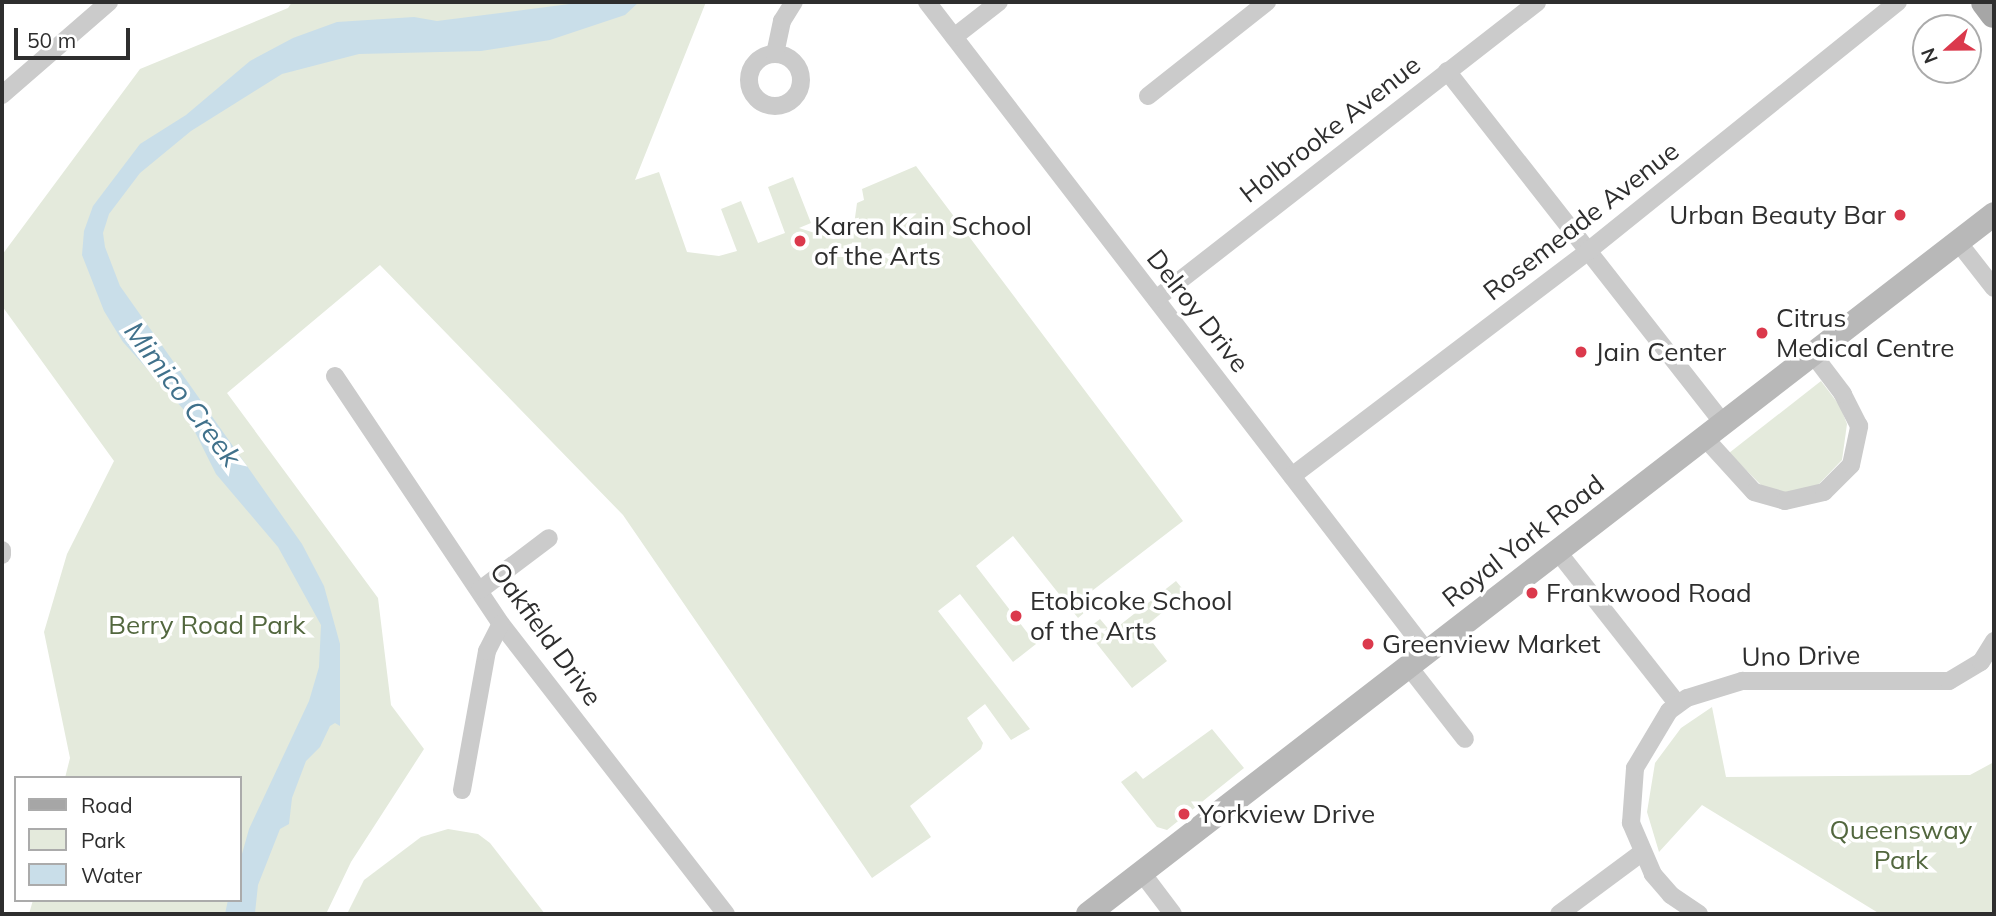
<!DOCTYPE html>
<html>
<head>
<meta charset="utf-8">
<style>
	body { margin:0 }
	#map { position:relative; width:1996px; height:916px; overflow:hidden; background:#fff; font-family:Mulish,sans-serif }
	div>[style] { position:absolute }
	.green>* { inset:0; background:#e4eadc }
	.water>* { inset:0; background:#c9dee9 }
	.minor>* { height:18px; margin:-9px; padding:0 9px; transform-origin:9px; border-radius:9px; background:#cbcbcb }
	.minor>.ring { margin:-9px; padding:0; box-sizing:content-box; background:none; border:18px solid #cbcbcb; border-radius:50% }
	.secondary>* { height:24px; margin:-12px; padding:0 12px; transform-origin:12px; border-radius:12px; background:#b8b8b8 }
	.primary>* { height:28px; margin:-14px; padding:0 14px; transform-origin:14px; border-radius:14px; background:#a6a6a6 }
	.dots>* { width:19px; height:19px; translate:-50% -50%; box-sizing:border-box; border:4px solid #fff; border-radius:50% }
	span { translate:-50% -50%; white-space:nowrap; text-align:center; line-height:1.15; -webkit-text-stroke:7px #fff; paint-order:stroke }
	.street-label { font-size:26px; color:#2e2e2e }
	.poi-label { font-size:26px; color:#2e2e2e }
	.right { translate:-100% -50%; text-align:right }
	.left { translate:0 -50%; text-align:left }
	.park-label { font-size:26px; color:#52673e }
	.water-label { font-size:28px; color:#40718b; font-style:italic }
	.frame { position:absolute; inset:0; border:4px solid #2e2e2e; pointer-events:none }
	.legend { position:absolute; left:14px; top:776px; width:228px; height:126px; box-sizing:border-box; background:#fff; border:2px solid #ababab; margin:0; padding:9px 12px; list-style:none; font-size:21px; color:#2e2e2e }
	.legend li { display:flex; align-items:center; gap:14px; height:35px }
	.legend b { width:35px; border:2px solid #ababab }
	.north { position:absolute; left:1912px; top:14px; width:70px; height:70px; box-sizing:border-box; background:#fff; border:2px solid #ababab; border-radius:50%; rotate:249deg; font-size:19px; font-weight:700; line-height:28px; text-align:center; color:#2e2e2e }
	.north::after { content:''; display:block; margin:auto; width:24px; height:32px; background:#db394c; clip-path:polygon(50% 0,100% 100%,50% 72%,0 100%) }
	.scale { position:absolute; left:14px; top:28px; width:116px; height:32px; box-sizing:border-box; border:4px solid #2e2e2e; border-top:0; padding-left:9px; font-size:21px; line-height:24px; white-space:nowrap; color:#2e2e2e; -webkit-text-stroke:5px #fff; paint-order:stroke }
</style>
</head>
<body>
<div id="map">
	<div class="green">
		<i style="clip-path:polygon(292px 2px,706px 2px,635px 180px,659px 172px,687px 252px,719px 256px,737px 251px,721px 209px,741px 201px,758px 243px,785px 233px,768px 187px,793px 177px,811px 223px,799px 228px,834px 239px,854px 225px,857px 203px,864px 200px,862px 189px,916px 166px,1183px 521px,1084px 597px,1091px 607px,1078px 618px,1013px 536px,976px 566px,1036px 644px,1013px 662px,960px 594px,938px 611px,1030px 729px,1011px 740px,985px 704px,967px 718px,983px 743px,981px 749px,910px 806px,931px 837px,872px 878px,623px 515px,380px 265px,227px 393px,378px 598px,391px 705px,424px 749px,351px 862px,326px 914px,29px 914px,33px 900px,240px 900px,240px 778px,65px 778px,70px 758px,44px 632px,67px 554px,114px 461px,2px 306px,2px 255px,140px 69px,288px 8px)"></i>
		<i style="clip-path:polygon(1821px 381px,1840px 406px,1847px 424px,1842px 460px,1816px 487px,1789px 494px,1763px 487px,1729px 453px)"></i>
		<i style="clip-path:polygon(1176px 581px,1186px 593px,1142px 629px,1167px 661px,1132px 688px,1086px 630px,1100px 619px,1111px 632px)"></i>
		<i style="clip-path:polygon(1712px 707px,1726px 777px,1970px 775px,1994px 762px,1994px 914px,1880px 914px,1702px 805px,1659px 852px,1647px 812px,1655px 763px,1681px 728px)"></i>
		<i style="clip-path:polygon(1212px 729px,1244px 768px,1167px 830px,1157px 827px,1121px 782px,1136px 771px,1143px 779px)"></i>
		<i style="clip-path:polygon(448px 829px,478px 834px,490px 843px,545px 914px,347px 914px,364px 880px,421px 837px)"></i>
	</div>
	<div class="water">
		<i style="clip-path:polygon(585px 2px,639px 2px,625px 15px,550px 40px,481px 51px,359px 54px,282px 74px,191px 131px,140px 173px,109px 214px,103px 233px,105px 247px,120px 286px,302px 544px,324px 586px,340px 644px,340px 726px,335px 723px,330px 726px,320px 747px,306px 761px,292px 798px,289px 824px,280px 829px,258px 885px,255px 913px,225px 914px,228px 900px,240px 900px,240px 861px,249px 829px,309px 701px,319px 667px,321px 625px,278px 547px,216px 474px,184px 410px,123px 342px,104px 311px,82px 255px,84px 231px,93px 206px,140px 144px,186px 115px,250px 61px,293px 38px,337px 22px,414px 17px,437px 21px)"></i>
	</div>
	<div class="minor">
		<i style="left:927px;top:2px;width:821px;rotate:52.42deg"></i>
		<i style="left:954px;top:37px;width:57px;rotate:-37.9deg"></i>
		<i class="ring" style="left:749px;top:54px;width:34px;height:34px"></i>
		<i style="left:775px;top:54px;width:34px;rotate:-78deg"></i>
		<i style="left:782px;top:21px;width:22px;rotate:-58deg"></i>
		<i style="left:1447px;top:71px;width:447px;rotate:51.9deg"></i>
		<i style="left:2px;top:95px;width:142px;rotate:-41deg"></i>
		<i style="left:1148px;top:96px;width:152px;rotate:-38.3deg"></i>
		<i style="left:1958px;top:242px;width:58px;rotate:52deg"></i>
		<i style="left:1156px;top:299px;width:483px;rotate:-37.9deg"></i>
		<i style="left:335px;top:376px;width:298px;rotate:56.2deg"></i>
		<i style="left:501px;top:624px;width:367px;rotate:52.2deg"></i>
		<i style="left:1704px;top:437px;width:74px;rotate:47.7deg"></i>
		<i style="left:1754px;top:492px;width:32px;rotate:16deg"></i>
		<i style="left:1785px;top:501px;width:40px;rotate:-13deg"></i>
		<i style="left:1824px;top:492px;width:38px;rotate:-45deg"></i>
		<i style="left:1851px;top:465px;width:40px;rotate:-78deg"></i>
		<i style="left:1859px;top:426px;width:36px;rotate:-117deg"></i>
		<i style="left:1843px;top:394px;width:51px;rotate:-127.1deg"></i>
		<i style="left:1292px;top:476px;width:372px;rotate:-37.2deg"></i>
		<i style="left:1588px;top:251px;width:398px;rotate:-38.8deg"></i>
		<i style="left:2px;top:550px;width:5px;rotate:90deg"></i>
		<i style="left:1558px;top:552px;width:192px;rotate:51.8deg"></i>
		<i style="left:480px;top:590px;width:86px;rotate:-37deg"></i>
		<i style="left:1409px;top:667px;width:91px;rotate:52.1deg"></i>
		<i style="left:462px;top:790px;width:141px;rotate:-79.8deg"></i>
		<i style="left:487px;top:651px;width:30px;rotate:-63deg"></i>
		<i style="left:1142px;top:873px;width:51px;rotate:52.9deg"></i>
		<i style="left:1559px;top:914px;width:102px;rotate:-36.6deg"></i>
		<i style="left:1699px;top:914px;width:34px;rotate:-146deg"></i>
		<i style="left:1671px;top:895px;width:28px;rotate:-131deg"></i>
		<i style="left:1653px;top:874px;width:56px;rotate:-113.3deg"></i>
		<i style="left:1631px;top:823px;width:55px;rotate:-85.8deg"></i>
		<i style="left:1635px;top:768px;width:66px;rotate:-59.2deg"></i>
		<i style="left:1669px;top:711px;width:22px;rotate:-36deg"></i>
		<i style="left:1687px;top:698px;width:58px;rotate:-17.2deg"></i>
		<i style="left:1742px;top:681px;width:207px"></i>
		<i style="left:1949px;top:681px;width:37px;rotate:-31deg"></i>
		<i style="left:1981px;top:662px;width:25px;rotate:-58deg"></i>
	</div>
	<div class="secondary">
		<i style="left:1088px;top:914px;width:1145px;rotate:-37.69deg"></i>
	</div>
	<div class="primary">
		<i style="left:1985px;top:2px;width:15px;rotate:53deg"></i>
	</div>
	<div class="dots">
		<i style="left:1900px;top:215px;background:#db394c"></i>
		<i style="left:800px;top:241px;background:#db394c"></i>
		<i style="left:1762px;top:333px;background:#db394c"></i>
		<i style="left:1581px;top:352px;background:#db394c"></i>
		<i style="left:1532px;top:593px;background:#db394c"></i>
		<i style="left:1016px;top:616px;background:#db394c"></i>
		<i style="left:1368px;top:644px;background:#db394c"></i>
		<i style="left:1184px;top:814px;background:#db394c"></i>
	</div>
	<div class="street-label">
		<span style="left:1330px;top:129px;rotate:-38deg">Holbrooke Avenue</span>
		<span style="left:1581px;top:221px;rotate:-38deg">Rosemeade Avenue</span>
		<span style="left:1198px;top:311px;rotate:52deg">Delroy Drive</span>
		<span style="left:1523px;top:541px;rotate:-38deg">Royal York Road</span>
		<span style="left:546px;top:634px;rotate:54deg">Oakfield Drive</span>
		<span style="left:1801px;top:656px;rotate:-1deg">Uno Drive</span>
	</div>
	<div class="poi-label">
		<span class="right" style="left:1886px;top:215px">Urban Beauty Bar</span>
		<span class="left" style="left:814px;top:241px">Karen Kain School<br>of the Arts</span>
		<span class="left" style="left:1776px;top:333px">Citrus<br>Medical Centre</span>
		<span class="left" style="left:1595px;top:352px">Jain Center</span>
		<span class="left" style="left:1546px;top:593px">Frankwood Road</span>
		<span class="left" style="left:1030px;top:616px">Etobicoke School<br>of the Arts</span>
		<span class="left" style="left:1382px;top:644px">Greenview Market</span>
		<span class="left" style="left:1198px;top:814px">Yorkview Drive</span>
	</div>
	<div class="park-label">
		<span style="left:207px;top:625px">Berry Road Park</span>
		<span style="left:1901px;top:845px">Queensway<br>Park</span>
	</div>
	<div class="water-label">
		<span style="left:183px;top:394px;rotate:53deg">Mimico Creek</span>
	</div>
	<div class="frame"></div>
	<ul class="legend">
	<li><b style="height:9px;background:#a6a6a6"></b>Road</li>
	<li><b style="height:19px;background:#e4eadc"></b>Park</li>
	<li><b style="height:19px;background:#c9dee9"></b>Water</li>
	</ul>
	<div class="north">N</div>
	<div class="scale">50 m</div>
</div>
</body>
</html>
